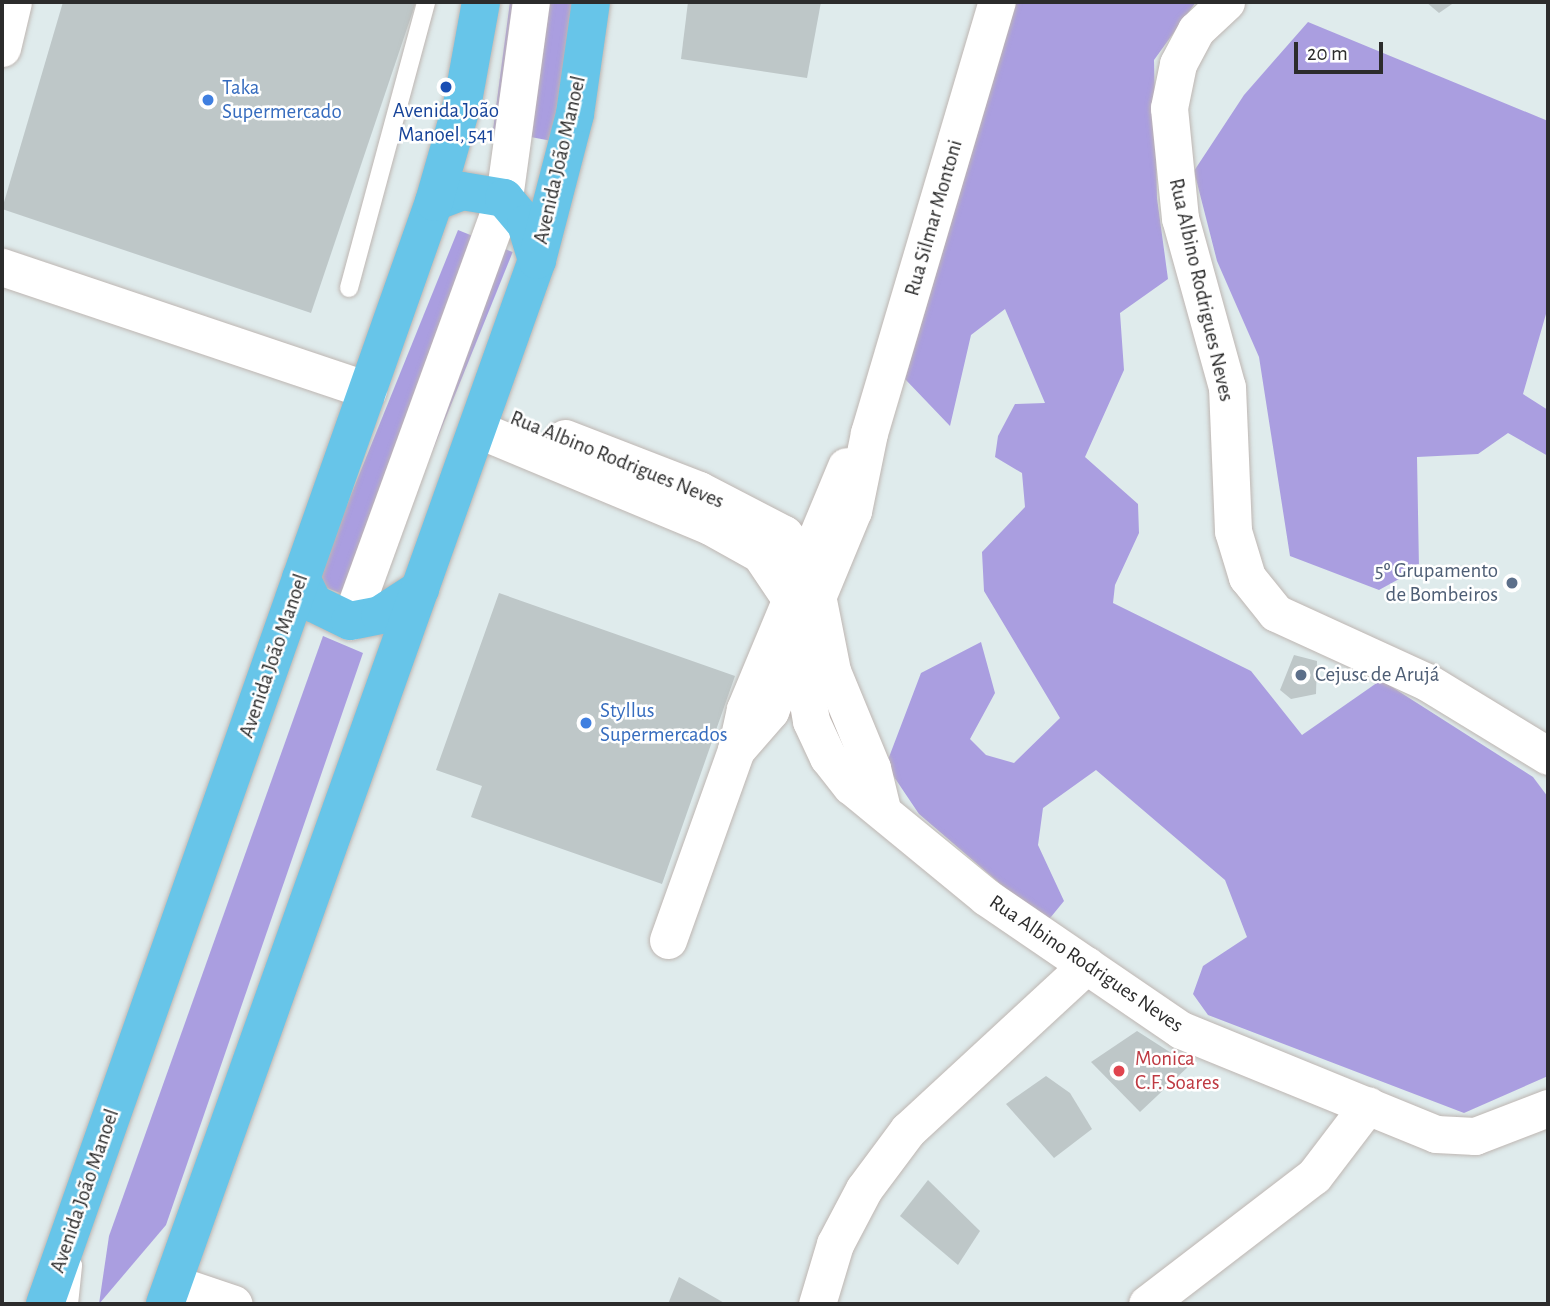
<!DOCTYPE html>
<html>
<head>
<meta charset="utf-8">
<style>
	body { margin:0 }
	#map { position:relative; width:1550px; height:1306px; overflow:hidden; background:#dfebec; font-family:"Alegreya Sans",sans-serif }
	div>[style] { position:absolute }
	.green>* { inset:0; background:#aa9ee0; transform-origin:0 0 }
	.building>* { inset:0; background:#bec7c8 }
	.roads { filter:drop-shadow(0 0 2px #beb6b2) drop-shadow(0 0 2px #beb6b2) }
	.lane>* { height:18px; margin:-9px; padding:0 9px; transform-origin:9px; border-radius:9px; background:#fff }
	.street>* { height:37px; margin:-18.5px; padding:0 18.5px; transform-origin:18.5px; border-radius:18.5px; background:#fff }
	.primary>* { height:38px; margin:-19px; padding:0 19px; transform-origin:19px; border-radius:19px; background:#67c5e9 }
	.dots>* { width:19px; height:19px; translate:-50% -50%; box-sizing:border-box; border:4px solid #fff; border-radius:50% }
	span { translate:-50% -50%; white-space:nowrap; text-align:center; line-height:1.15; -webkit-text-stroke:5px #fff; paint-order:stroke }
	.shop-label { font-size:21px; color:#366cbe }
	.left { translate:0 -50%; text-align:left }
	.transit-label { font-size:21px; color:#164399 }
	.street-label { font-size:21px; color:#2c2c2c }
	.service-label { font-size:21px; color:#4e5e75 }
	.right { translate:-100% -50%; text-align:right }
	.health-label { font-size:21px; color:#be3a42 }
	.frame { position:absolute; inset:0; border:4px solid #2c2c2c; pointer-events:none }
	.scale { position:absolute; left:1294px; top:42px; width:89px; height:32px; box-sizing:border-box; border:4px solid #2c2c2c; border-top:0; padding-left:9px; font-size:21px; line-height:24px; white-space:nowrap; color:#2c2c2c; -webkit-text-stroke:5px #fff; paint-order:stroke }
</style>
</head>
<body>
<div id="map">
	<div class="green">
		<i style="clip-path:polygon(510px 2px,578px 2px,552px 141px,493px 130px)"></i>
		<i style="clip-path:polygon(1016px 2px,1196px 2px,1154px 60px,1157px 198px,1168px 279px,1120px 313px,1124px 370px,1085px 457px,1138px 504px,1139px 533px,1115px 585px,1113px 603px,1251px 671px,1302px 735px,1381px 680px,1533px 777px,1548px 797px,1548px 1076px,1464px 1113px,1208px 1015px,1193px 994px,1203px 966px,1247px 937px,1225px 880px,1096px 770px,1043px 808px,1038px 845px,1064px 901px,1046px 923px,919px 814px,886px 765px,921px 673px,981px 642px,995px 693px,970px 739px,986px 755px,1014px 763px,1060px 718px,984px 591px,982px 552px,1025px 507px,1022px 473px,995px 457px,998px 436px,1015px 404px,1045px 403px,1005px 309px,971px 335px,950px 426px,905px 379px)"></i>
		<i style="clip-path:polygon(1308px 22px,1548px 121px,1548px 307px,1523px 394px,1548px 410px,1548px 456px,1508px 433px,1478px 454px,1417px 457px,1419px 568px,1379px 590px,1290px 556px,1259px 357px,1217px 261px,1194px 171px,1244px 95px)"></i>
		<i style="left:458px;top:230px;width:59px;height:381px;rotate:22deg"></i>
		<i style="clip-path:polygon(323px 636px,363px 653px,166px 1225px,99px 1304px,109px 1236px)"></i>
	</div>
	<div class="building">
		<i style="clip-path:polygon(63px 2px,416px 2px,311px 313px,2px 209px)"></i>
		<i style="clip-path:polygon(688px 2px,821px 2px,807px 78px,681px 59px)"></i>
		<i style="clip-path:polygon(1426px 2px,1455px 2px,1439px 13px)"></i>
		<i style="clip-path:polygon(499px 593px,735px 676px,662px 884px,471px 817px,482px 786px,436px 770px)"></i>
		<i style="clip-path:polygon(1294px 655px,1317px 661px,1316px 694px,1291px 699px,1280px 690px)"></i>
		<i style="clip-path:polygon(1137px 1031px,1190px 1065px,1140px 1112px,1091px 1062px)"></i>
		<i style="clip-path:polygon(1046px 1076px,1070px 1093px,1092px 1129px,1054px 1158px,1006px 1104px)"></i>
		<i style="clip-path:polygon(928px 1180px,980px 1231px,958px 1265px,900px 1216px)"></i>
		<i style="clip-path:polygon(679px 1277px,726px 1304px,668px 1304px)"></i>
	</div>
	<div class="roads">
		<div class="lane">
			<i style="left:349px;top:288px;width:296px;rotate:-74.9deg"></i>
			<i style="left:69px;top:1304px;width:39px;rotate:-84deg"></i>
		</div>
		<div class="street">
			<i style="left:1226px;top:2px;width:41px;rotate:137deg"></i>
			<i style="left:1196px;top:30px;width:38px;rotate:118deg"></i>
			<i style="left:1178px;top:64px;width:45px;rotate:101.6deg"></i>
			<i style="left:1169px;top:108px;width:111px;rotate:84.3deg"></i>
			<i style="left:1180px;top:218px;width:175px;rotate:74.5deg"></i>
			<i style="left:1227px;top:387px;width:144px;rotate:87.6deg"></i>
			<i style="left:1233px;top:531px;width:48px;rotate:73.1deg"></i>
			<i style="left:1247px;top:577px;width:46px;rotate:51.1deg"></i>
			<i style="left:1276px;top:613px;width:166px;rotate:24.6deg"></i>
			<i style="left:1427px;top:682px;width:142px;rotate:31.4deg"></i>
			<i style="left:2px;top:48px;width:47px;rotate:-76.6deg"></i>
			<i style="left:2px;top:267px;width:386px;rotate:18.6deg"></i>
			<i style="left:477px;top:429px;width:252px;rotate:22.6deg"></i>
			<i style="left:710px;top:526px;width:57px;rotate:29.2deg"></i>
			<i style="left:760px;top:554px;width:52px;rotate:56deg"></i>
			<i style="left:789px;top:597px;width:126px;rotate:79.9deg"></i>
			<i style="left:811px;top:721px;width:40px;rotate:65deg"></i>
			<i style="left:828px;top:757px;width:37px;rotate:52deg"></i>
			<i style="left:851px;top:786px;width:175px;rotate:39.4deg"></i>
			<i style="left:986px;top:897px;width:236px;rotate:34.3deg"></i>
			<i style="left:1181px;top:1030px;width:275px;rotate:22.2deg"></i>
			<i style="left:1436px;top:1134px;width:39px;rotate:3deg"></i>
			<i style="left:1475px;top:1136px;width:78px;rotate:-21deg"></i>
			<i style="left:565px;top:438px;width:144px;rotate:21.2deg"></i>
			<i style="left:699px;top:490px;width:96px;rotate:27.4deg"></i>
			<i style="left:784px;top:534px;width:32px;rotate:51deg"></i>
			<i style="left:804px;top:559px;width:33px;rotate:69deg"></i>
			<i style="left:816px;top:590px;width:83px;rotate:78.8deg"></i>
			<i style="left:832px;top:671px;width:105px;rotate:67.6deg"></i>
			<i style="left:872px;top:768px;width:42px;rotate:76.3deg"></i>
			<i style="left:350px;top:621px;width:450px;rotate:-70deg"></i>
			<i style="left:504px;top:198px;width:198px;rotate:-82.2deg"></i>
			<i style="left:736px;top:750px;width:52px;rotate:-48.9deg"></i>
			<i style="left:770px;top:711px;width:217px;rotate:-67.5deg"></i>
			<i style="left:853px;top:511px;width:80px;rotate:-78.4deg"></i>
			<i style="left:869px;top:433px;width:450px;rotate:-73.5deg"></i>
			<i style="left:668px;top:940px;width:202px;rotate:-70.3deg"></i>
			<i style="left:736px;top:750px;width:42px;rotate:-77.6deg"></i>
			<i style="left:745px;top:709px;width:263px;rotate:-67.4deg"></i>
			<i style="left:172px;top:1283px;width:65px;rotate:18.7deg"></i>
			<i style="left:817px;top:1304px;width:63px;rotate:-73.3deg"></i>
			<i style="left:835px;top:1244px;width:62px;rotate:-62.2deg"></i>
			<i style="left:864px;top:1189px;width:74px;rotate:-53.3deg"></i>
			<i style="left:908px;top:1130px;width:243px;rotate:-42.7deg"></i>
			<i style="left:1147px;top:1304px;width:210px;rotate:-37.5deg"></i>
			<i style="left:1314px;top:1176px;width:89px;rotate:-52.7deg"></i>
		</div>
		<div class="primary">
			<i style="left:434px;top:202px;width:30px;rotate:-21deg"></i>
			<i style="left:462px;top:191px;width:43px;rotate:9.5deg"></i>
			<i style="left:504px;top:198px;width:34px;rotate:50deg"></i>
			<i style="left:526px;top:224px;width:38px;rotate:73deg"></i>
			<i style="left:301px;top:578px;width:28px;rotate:64deg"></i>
			<i style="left:313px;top:603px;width:41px;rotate:25.9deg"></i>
			<i style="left:350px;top:621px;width:31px;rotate:-11deg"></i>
			<i style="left:380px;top:615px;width:48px;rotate:-33deg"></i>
			<i style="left:45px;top:1304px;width:1169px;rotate:-70.56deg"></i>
			<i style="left:434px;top:202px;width:105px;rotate:-74deg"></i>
			<i style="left:463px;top:101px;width:101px;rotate:-79.7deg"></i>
			<i style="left:165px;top:1304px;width:1108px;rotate:-70.39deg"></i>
			<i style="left:537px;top:260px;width:151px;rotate:-75.4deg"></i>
			<i style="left:575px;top:114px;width:113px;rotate:-81.9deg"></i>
		</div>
	</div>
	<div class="dots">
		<i style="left:446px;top:87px;background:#1a4fb4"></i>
		<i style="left:208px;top:100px;background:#3f7fe0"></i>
		<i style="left:1512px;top:583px;background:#5c6f8a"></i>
		<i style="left:1301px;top:675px;background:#5c6f8a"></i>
		<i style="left:586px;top:723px;background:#3f7fe0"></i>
		<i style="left:1119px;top:1071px;background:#e0444e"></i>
	</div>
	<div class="shop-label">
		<span class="left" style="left:222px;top:100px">Taka<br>Supermercado</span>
		<span class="left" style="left:600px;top:723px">Styllus<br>Supermercados</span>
	</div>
	<div class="transit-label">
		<span style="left:446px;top:123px">Avenida João<br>Manoel, 541</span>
	</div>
	<div class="street-label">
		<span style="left:560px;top:160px;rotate:-77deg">Avenida João Manoel</span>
		<span style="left:934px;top:218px;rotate:-74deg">Rua Silmar Montoni</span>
		<span style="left:1201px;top:290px;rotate:77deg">Rua Albino Rodrigues Neves</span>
		<span style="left:617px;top:460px;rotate:22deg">Rua Albino Rodrigues Neves</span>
		<span style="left:274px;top:656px;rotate:-71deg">Avenida João Manoel</span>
		<span style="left:1086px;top:964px;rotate:34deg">Rua Albino Rodrigues Neves</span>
		<span style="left:85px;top:1191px;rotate:-71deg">Avenida João Manoel</span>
	</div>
	<div class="service-label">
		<span class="right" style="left:1498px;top:583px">5º Grupamento<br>de Bombeiros</span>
		<span class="left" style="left:1315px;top:675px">Cejusc de Arujá</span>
	</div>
	<div class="health-label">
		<span class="left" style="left:1135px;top:1071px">Monica<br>C.F. Soares</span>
	</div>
	<div class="frame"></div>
	<div class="scale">20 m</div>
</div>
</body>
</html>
